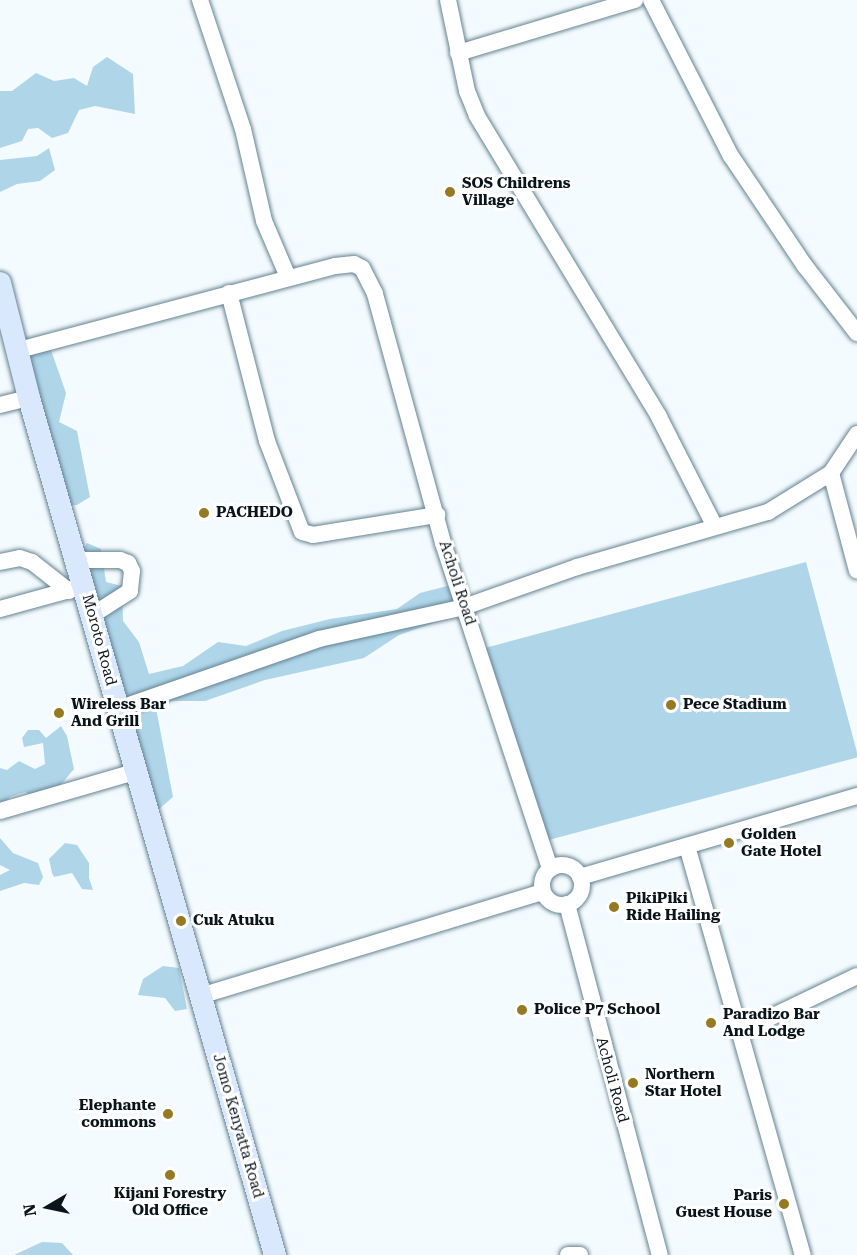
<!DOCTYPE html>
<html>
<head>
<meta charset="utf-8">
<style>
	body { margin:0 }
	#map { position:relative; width:857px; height:1255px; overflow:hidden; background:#f4fbfe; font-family:"Roboto Serif",serif }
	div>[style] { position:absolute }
	.green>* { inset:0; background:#afd5e9; transform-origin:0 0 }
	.roads { filter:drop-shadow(0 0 2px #648392) drop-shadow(0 0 2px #648392) }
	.minor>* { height:16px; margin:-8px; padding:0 8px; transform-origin:8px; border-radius:8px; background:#fff }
	.minor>.ring { margin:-8px; padding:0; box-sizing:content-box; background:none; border:16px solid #fff; border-radius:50% }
	.major>* { height:22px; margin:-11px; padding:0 11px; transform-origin:11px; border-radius:11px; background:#d9e8fd }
	.dots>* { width:16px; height:16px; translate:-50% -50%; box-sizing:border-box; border:3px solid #fff; border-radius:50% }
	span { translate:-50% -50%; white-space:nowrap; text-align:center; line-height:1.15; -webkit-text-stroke:6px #fff; paint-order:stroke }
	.poi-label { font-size:15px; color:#09151a; font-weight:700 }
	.left { translate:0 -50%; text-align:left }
	.right { translate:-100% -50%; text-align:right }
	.street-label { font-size:15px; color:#09151a }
	.north { position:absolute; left:18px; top:1177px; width:60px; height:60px; -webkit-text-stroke:4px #fff; paint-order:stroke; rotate:261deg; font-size:16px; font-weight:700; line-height:24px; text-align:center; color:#09151a }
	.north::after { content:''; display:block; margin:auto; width:21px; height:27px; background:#09151a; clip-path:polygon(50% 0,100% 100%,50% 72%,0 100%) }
</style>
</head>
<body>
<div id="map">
	<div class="green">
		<i style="clip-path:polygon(107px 57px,133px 74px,135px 114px,95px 106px,79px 110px,68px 133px,52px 138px,38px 128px,28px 129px,22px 141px,0 148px,0 91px,12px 91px,36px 73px,54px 81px,74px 78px,87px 86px,93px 67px)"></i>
		<i style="clip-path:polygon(49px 148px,55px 170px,40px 181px,17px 184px,0 192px,0 160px,37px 156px)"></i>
		<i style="clip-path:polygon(51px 350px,66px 393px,59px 422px,77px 431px,90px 497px,77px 505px,61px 506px,22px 354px)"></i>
		<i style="clip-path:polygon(87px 543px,101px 549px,106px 582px,122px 586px,123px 621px,139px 642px,149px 674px,183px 666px,218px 642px,246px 646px,282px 631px,330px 619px,397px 609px,420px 593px,455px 584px,463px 613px,399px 635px,364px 658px,265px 680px,205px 701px,172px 701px,156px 708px,173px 797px,158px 810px,117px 692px,80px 555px)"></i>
		<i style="left:806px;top:562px;width:202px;height:336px;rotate:75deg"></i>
		<i style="clip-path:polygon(61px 726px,67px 736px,74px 769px,59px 787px,33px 796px,25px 792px,10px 797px,0 807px,0 768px,7px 770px,19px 761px,35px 769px,45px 764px,43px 743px,24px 747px,22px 738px,28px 730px,39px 730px,46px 738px)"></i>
		<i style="clip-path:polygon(0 838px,13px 853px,38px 863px,43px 877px,39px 885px,24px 883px,0 891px,0 875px,10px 870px,0 865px)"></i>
		<i style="clip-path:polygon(65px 843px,77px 845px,89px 863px,89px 878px,93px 890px,82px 889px,72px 873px,54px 877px,52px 873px,49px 859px)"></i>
		<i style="clip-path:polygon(163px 966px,179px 968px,187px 1009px,175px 1011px,165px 998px,138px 995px,143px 979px)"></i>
		<i style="clip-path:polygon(42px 1242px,62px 1243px,73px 1255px,14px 1255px)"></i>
	</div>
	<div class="roads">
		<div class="minor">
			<i style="left:200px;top:0;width:136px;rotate:71.6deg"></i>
			<i style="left:243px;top:129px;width:94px;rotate:77.1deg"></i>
			<i style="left:264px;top:221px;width:61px;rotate:66.8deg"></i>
			<i style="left:448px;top:0;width:93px;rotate:78.2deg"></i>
			<i style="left:467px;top:91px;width:27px;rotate:68deg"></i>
			<i style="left:477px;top:116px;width:352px;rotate:58.8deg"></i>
			<i style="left:659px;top:417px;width:121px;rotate:63deg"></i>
			<i style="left:651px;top:0;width:175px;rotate:62.9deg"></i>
			<i style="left:731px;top:156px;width:133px;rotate:56.1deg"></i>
			<i style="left:805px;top:266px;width:85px;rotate:52.2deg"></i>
			<i style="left:458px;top:53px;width:185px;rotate:-16.7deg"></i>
			<i style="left:229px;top:293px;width:153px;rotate:75.6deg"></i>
			<i style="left:267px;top:441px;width:97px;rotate:69deg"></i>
			<i style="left:302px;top:532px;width:11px;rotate:15deg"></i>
			<i style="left:313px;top:535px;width:126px;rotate:-9.2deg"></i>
			<i style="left:19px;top:350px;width:327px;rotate:-14.9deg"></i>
			<i style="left:335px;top:266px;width:19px;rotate:-6deg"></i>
			<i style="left:354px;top:264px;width:9px;rotate:27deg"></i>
			<i style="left:362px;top:268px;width:29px;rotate:63deg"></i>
			<i style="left:375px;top:294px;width:258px;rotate:74.7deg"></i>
			<i style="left:443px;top:543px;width:343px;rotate:71.8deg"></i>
			<i style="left:0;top:405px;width:30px;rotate:-14deg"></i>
			<i style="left:831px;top:473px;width:101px;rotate:75.1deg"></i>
			<i style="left:76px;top:560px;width:44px"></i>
			<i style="left:120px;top:560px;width:9px;rotate:21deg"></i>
			<i style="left:128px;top:563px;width:9px;rotate:63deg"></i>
			<i style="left:132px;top:571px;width:20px;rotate:96deg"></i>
			<i style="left:130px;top:591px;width:46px;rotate:147.3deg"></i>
			<i style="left:0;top:562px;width:20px;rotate:-11deg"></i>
			<i style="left:20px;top:558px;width:13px;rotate:18deg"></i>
			<i style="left:32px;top:562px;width:47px;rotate:38.1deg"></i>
			<i style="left:0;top:609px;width:87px;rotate:-15.3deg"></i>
			<i style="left:118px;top:709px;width:213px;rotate:-19.2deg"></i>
			<i style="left:319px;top:639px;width:148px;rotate:-12.4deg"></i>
			<i style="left:464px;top:607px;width:120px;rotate:-19.5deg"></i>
			<i style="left:577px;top:567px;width:199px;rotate:-16.1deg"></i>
			<i style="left:768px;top:512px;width:74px;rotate:-31.8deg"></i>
			<i style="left:831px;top:473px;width:47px;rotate:-56.3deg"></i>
			<i style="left:0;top:811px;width:140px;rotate:-16.2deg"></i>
			<i style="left:687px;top:846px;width:425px;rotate:74.2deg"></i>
			<i class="ring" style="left:542px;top:865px;width:24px;height:24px"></i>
			<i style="left:580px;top:877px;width:289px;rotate:-16.3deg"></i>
			<i style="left:567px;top:904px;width:363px;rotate:75.2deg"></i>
			<i style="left:200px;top:996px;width:358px;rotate:-16.9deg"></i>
			<i style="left:742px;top:1031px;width:127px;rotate:-25.6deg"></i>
			<i style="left:568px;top:1255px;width:12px"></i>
		</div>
		<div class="major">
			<i style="left:0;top:283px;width:119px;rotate:75.8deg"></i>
			<i style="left:29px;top:398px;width:892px;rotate:73.98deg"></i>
		</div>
	</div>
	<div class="dots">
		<i style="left:450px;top:192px;background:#957a21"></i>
		<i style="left:204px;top:513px;background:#957a21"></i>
		<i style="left:671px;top:705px;background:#957a21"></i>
		<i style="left:59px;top:713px;background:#957a21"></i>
		<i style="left:729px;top:843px;background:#957a21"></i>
		<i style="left:614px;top:907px;background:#957a21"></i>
		<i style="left:181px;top:921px;background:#957a21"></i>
		<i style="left:522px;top:1010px;background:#957a21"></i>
		<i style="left:711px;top:1023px;background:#957a21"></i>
		<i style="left:633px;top:1083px;background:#957a21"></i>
		<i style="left:168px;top:1114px;background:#957a21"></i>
		<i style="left:170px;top:1175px;background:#957a21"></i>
		<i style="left:784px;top:1204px;background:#957a21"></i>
	</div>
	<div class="poi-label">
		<span class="left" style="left:462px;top:192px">SOS Childrens<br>Village</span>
		<span class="left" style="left:216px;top:513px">PACHEDO</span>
		<span class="left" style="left:71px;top:713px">Wireless Bar<br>And Grill</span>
		<span class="left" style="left:683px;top:705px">Pece Stadium</span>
		<span class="left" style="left:741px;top:843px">Golden<br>Gate Hotel</span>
		<span class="left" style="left:626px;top:907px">PikiPiki<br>Ride Hailing</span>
		<span class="left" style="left:193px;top:921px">Cuk Atuku</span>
		<span class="left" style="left:534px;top:1010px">Police P7 School</span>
		<span class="left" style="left:723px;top:1023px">Paradizo Bar<br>And Lodge</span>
		<span class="left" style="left:645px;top:1083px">Northern<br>Star Hotel</span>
		<span class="right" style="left:156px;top:1114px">Elephante<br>commons</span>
		<span style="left:170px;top:1202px">Kijani Forestry<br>Old Office</span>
		<span class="right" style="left:772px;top:1204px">Paris<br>Guest House</span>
	</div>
	<div class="street-label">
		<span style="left:457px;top:583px;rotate:72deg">Acholi Road</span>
		<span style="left:99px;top:640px;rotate:75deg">Moroto Road</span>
		<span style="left:612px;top:1080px;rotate:75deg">Acholi Road</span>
		<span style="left:238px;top:1126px;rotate:74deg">Jomo Kenyatta Road</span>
	</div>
	<div class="north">N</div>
</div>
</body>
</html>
